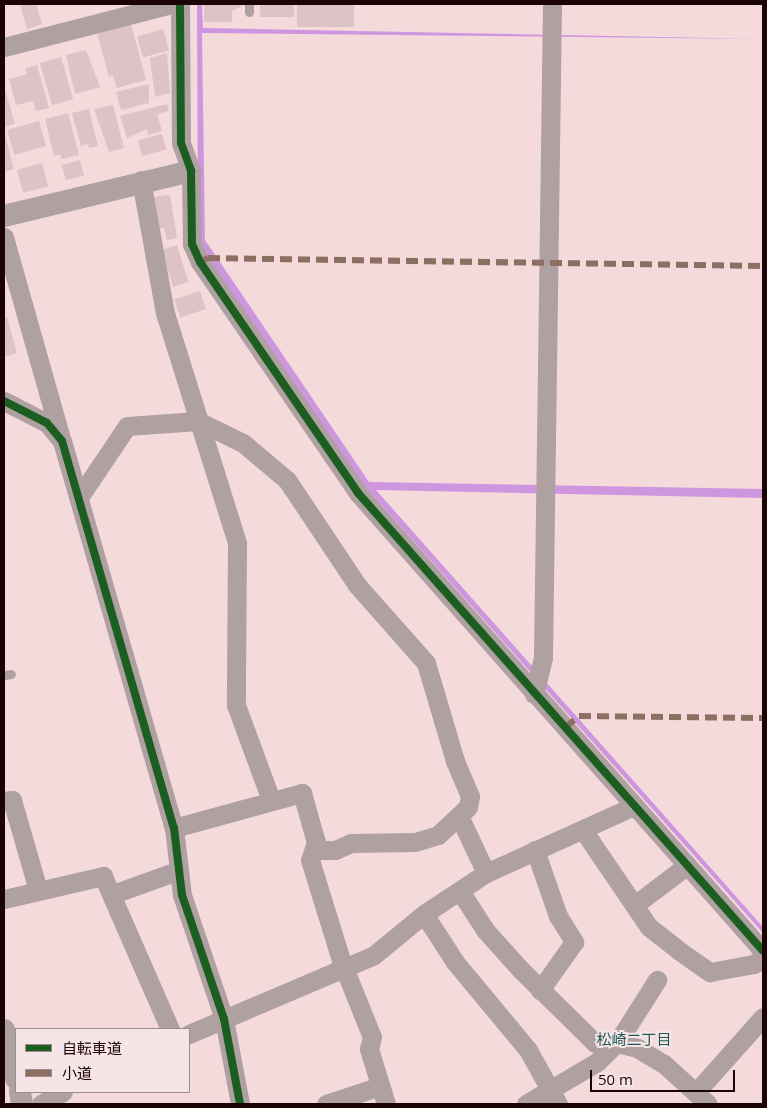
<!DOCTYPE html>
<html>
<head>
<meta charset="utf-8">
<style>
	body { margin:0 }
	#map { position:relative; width:767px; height:1108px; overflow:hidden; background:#f4dadb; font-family:"Open Sans","Noto Sans JP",sans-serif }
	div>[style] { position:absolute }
	.water>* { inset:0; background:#cf96e0 }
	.building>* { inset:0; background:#ddc3c5; transform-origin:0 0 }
	.service>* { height:9px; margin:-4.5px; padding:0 4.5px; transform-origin:4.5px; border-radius:4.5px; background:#afa0a1 }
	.minor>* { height:19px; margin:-9.5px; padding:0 9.5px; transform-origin:9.5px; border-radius:9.5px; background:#afa0a1 }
	.tertiary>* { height:22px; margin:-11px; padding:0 11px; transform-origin:11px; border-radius:11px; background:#afa0a1 }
	.quiet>* { height:6px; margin-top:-3px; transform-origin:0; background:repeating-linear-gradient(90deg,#8d6e63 0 12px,transparent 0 18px) }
	.cycleway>* { height:8px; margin:-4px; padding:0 4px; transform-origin:4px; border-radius:4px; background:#1b5e20 }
	span { translate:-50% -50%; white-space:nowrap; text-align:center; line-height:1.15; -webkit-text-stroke:4px #f6e5e6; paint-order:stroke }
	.neighbourhood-label { font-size:15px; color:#1e5958 }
	.frame { position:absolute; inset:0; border:5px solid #1b0306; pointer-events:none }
	.legend { position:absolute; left:15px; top:1028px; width:175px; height:65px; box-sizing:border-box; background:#f6e5e6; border:1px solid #9e8b8c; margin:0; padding:6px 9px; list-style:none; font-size:15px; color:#1b0306 }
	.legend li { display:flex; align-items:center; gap:10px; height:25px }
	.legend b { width:25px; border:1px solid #9e8b8c }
	.scale { position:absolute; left:590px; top:1070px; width:145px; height:22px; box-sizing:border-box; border:2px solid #1b0306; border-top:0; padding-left:6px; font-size:15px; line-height:18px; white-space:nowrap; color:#1b0306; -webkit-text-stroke:4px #f6e5e6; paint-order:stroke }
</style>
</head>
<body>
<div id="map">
	<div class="water">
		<i style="clip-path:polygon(197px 4px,202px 4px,203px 28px,763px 39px,202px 33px,205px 240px,369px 482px,763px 489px,763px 498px,376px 490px,763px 927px,763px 933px,361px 482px,198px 243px)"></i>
	</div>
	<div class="building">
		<i style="clip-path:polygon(20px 4px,36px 4px,42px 24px,27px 29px)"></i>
		<i style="clip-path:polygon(204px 4px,241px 4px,241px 7px,232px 11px,232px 22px,204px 22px)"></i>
		<i style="left:260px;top:4px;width:34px;height:13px"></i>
		<i style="left:297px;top:4px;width:57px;height:23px"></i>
		<i style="clip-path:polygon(131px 24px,146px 80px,117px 88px,113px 76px,109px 77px,97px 33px)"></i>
		<i style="left:163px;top:29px;width:22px;height:27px;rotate:74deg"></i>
		<i style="clip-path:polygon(86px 50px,100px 87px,75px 94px,66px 55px)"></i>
		<i style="clip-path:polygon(167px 53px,170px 93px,155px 97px,150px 58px)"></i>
		<i style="left:61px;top:57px;width:44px;height:22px;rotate:74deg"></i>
		<i style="clip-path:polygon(37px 65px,49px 108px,36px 111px,33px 101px,16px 105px,9px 79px,27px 74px,25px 68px)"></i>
		<i style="clip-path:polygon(149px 84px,149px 103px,121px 110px,116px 92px)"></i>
		<i style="clip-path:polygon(4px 86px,15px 124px,4px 127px)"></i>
		<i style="clip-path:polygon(167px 104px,169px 111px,157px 114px,162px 131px,148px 135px,147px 129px,127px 138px,120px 116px)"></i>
		<i style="clip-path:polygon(113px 105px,124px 148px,109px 152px,94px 109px)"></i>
		<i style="clip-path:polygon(89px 109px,98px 146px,89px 148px,88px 144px,81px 146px,72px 113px)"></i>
		<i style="clip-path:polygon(68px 113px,79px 155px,62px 159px,60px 154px,54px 156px,45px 119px)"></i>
		<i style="left:39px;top:121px;width:26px;height:33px;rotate:74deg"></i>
		<i style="clip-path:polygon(4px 131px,14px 169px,4px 172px)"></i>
		<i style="left:162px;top:134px;width:16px;height:25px;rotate:75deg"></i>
		<i style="left:80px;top:160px;width:16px;height:19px;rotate:75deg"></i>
		<i style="left:42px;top:163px;width:24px;height:26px;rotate:75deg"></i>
		<i style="clip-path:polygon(170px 195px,177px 238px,167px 240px,164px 228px,158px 229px,153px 197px)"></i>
		<i style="left:177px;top:245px;width:39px;height:16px;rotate:73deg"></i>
		<i style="left:200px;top:291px;width:19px;height:27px;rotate:72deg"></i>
		<i style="clip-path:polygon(7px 317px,17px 353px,4px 357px,4px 318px)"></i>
	</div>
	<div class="service">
		<i style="left:249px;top:12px;width:8px;rotate:-90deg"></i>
		<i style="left:4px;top:675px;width:7px;rotate:-8deg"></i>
	</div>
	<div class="minor">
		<i style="left:180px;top:4px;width:139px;rotate:89.6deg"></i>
		<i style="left:181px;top:143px;width:30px;rotate:70deg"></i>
		<i style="left:191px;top:171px;width:73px;rotate:89.2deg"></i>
		<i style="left:192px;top:244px;width:20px;rotate:66deg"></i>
		<i style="left:200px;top:262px;width:280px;rotate:55.6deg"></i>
		<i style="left:358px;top:493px;width:611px;rotate:48.51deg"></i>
		<i style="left:4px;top:47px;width:172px;rotate:-14.4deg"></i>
		<i style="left:141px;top:180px;width:135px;rotate:79.8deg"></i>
		<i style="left:165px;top:313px;width:241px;rotate:72.6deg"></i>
		<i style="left:237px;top:543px;width:162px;rotate:90.4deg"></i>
		<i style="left:236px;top:705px;width:101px;rotate:69.8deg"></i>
		<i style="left:4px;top:237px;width:206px;rotate:74.2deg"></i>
		<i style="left:4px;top:401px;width:48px;rotate:27.1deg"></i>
		<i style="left:47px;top:423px;width:23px;rotate:50deg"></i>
		<i style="left:62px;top:441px;width:403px;rotate:73.9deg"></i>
		<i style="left:174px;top:828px;width:67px;rotate:83.2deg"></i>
		<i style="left:182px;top:895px;width:131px;rotate:71.3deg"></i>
		<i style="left:224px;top:1019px;width:86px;rotate:79.3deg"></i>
		<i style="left:80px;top:496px;width:84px;rotate:-56.1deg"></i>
		<i style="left:127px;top:426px;width:71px;rotate:-4deg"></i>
		<i style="left:198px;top:421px;width:50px;rotate:26.1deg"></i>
		<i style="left:243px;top:443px;width:57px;rotate:40.1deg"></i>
		<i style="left:287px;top:480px;width:126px;rotate:56.3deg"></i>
		<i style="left:357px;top:585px;width:104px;rotate:48.5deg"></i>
		<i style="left:426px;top:663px;width:102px;rotate:73.5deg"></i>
		<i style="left:455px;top:761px;width:38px;rotate:67deg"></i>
		<i style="left:470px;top:796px;width:11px;rotate:100deg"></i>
		<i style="left:468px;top:807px;width:41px;rotate:137deg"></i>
		<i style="left:438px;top:835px;width:24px;rotate:163deg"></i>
		<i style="left:415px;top:842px;width:64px;rotate:179.1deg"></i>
		<i style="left:351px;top:843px;width:17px;rotate:156deg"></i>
		<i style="left:335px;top:850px;width:19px;rotate:180deg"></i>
		<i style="left:534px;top:694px;width:38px;rotate:-76deg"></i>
		<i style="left:543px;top:657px;width:653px;rotate:-89.21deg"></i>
		<i style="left:4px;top:801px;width:8px;rotate:-7deg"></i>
		<i style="left:12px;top:800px;width:94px;rotate:73.9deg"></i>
		<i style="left:460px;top:818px;width:61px;rotate:64.7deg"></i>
		<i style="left:174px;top:828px;width:133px;rotate:-15.3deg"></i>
		<i style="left:302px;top:793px;width:51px;rotate:74.1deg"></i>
		<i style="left:316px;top:842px;width:19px;rotate:108deg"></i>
		<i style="left:310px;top:860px;width:105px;rotate:72.8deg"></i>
		<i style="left:341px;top:960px;width:83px;rotate:68.1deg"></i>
		<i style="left:372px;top:1037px;width:12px;rotate:104deg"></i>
		<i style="left:369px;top:1049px;width:58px;rotate:72.8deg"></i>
		<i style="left:583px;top:830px;width:117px;rotate:55.8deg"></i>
		<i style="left:649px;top:927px;width:37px;rotate:38deg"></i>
		<i style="left:678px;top:950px;width:39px;rotate:35deg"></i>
		<i style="left:710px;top:972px;width:45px;rotate:-10.3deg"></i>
		<i style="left:754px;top:964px;width:11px;rotate:-38deg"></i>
		<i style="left:535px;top:850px;width:70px;rotate:70.8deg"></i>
		<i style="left:558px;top:916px;width:31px;rotate:58deg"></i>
		<i style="left:574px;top:942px;width:59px;rotate:125.3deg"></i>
		<i style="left:460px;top:891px;width:46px;rotate:57.3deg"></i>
		<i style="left:485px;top:930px;width:54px;rotate:48deg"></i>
		<i style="left:521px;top:970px;width:104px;rotate:44.6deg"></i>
		<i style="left:595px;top:1043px;width:14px;rotate:17deg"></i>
		<i style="left:113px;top:894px;width:68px;rotate:-19.8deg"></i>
		<i style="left:4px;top:899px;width:102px;rotate:-13.1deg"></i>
		<i style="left:103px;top:876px;width:167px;rotate:66.4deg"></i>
		<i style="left:636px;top:904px;width:63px;rotate:-37.2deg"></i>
		<i style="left:424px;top:914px;width:57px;rotate:57.1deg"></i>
		<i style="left:455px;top:962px;width:114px;rotate:50.3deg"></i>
		<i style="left:528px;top:1050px;width:62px;rotate:60.9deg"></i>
		<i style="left:189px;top:1034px;width:201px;rotate:-23.1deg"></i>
		<i style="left:374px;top:955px;width:65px;rotate:-39.4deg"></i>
		<i style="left:424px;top:914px;width:74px;rotate:-33.5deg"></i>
		<i style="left:486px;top:873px;width:162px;rotate:-24.4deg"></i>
		<i style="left:617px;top:1043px;width:75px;rotate:-57.6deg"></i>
		<i style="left:697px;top:1091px;width:99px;rotate:-48.3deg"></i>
		<i style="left:41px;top:1104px;width:25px;rotate:-29deg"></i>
		<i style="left:326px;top:1104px;width:57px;rotate:-18.4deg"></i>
		<i style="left:526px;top:1104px;width:82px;rotate:-30.6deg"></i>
		<i style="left:597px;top:1062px;width:28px;rotate:-44deg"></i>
		<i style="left:617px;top:1043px;width:21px;rotate:14deg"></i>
		<i style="left:637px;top:1048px;width:31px;rotate:31deg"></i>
		<i style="left:664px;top:1064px;width:59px;rotate:42.3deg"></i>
	</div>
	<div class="tertiary">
		<i style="left:4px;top:216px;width:192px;rotate:-13.5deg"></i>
		<i style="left:4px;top:1030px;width:50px;rotate:76.2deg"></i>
		<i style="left:20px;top:1092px;width:12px;rotate:81deg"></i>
	</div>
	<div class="quiet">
		<i style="left:200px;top:262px;width:9px;rotate:-27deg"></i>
		<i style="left:208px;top:258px;width:555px;rotate:0.83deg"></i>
		<i style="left:565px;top:728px;width:18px;rotate:-41deg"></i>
		<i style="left:579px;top:716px;width:184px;rotate:0.6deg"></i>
	</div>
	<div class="cycleway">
		<i style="left:180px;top:4px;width:139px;rotate:89.6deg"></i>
		<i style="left:181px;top:143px;width:30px;rotate:70deg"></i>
		<i style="left:191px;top:171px;width:73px;rotate:89.2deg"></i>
		<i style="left:192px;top:244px;width:20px;rotate:66deg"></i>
		<i style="left:200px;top:262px;width:280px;rotate:55.6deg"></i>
		<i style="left:358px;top:493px;width:611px;rotate:48.51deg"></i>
		<i style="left:4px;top:401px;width:48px;rotate:27.1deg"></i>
		<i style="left:47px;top:423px;width:23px;rotate:50deg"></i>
		<i style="left:62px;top:441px;width:403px;rotate:73.9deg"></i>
		<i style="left:174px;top:828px;width:67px;rotate:83.2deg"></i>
		<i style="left:182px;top:895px;width:131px;rotate:71.3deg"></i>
		<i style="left:224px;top:1019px;width:86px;rotate:79.3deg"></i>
	</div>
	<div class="neighbourhood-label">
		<span style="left:634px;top:1040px">松崎二丁目</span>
	</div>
	<div class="frame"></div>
	<ul class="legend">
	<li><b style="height:6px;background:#1b5e20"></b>自転車道</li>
	<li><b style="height:6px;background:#8d6e63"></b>小道</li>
	</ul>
	<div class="scale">50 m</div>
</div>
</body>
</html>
